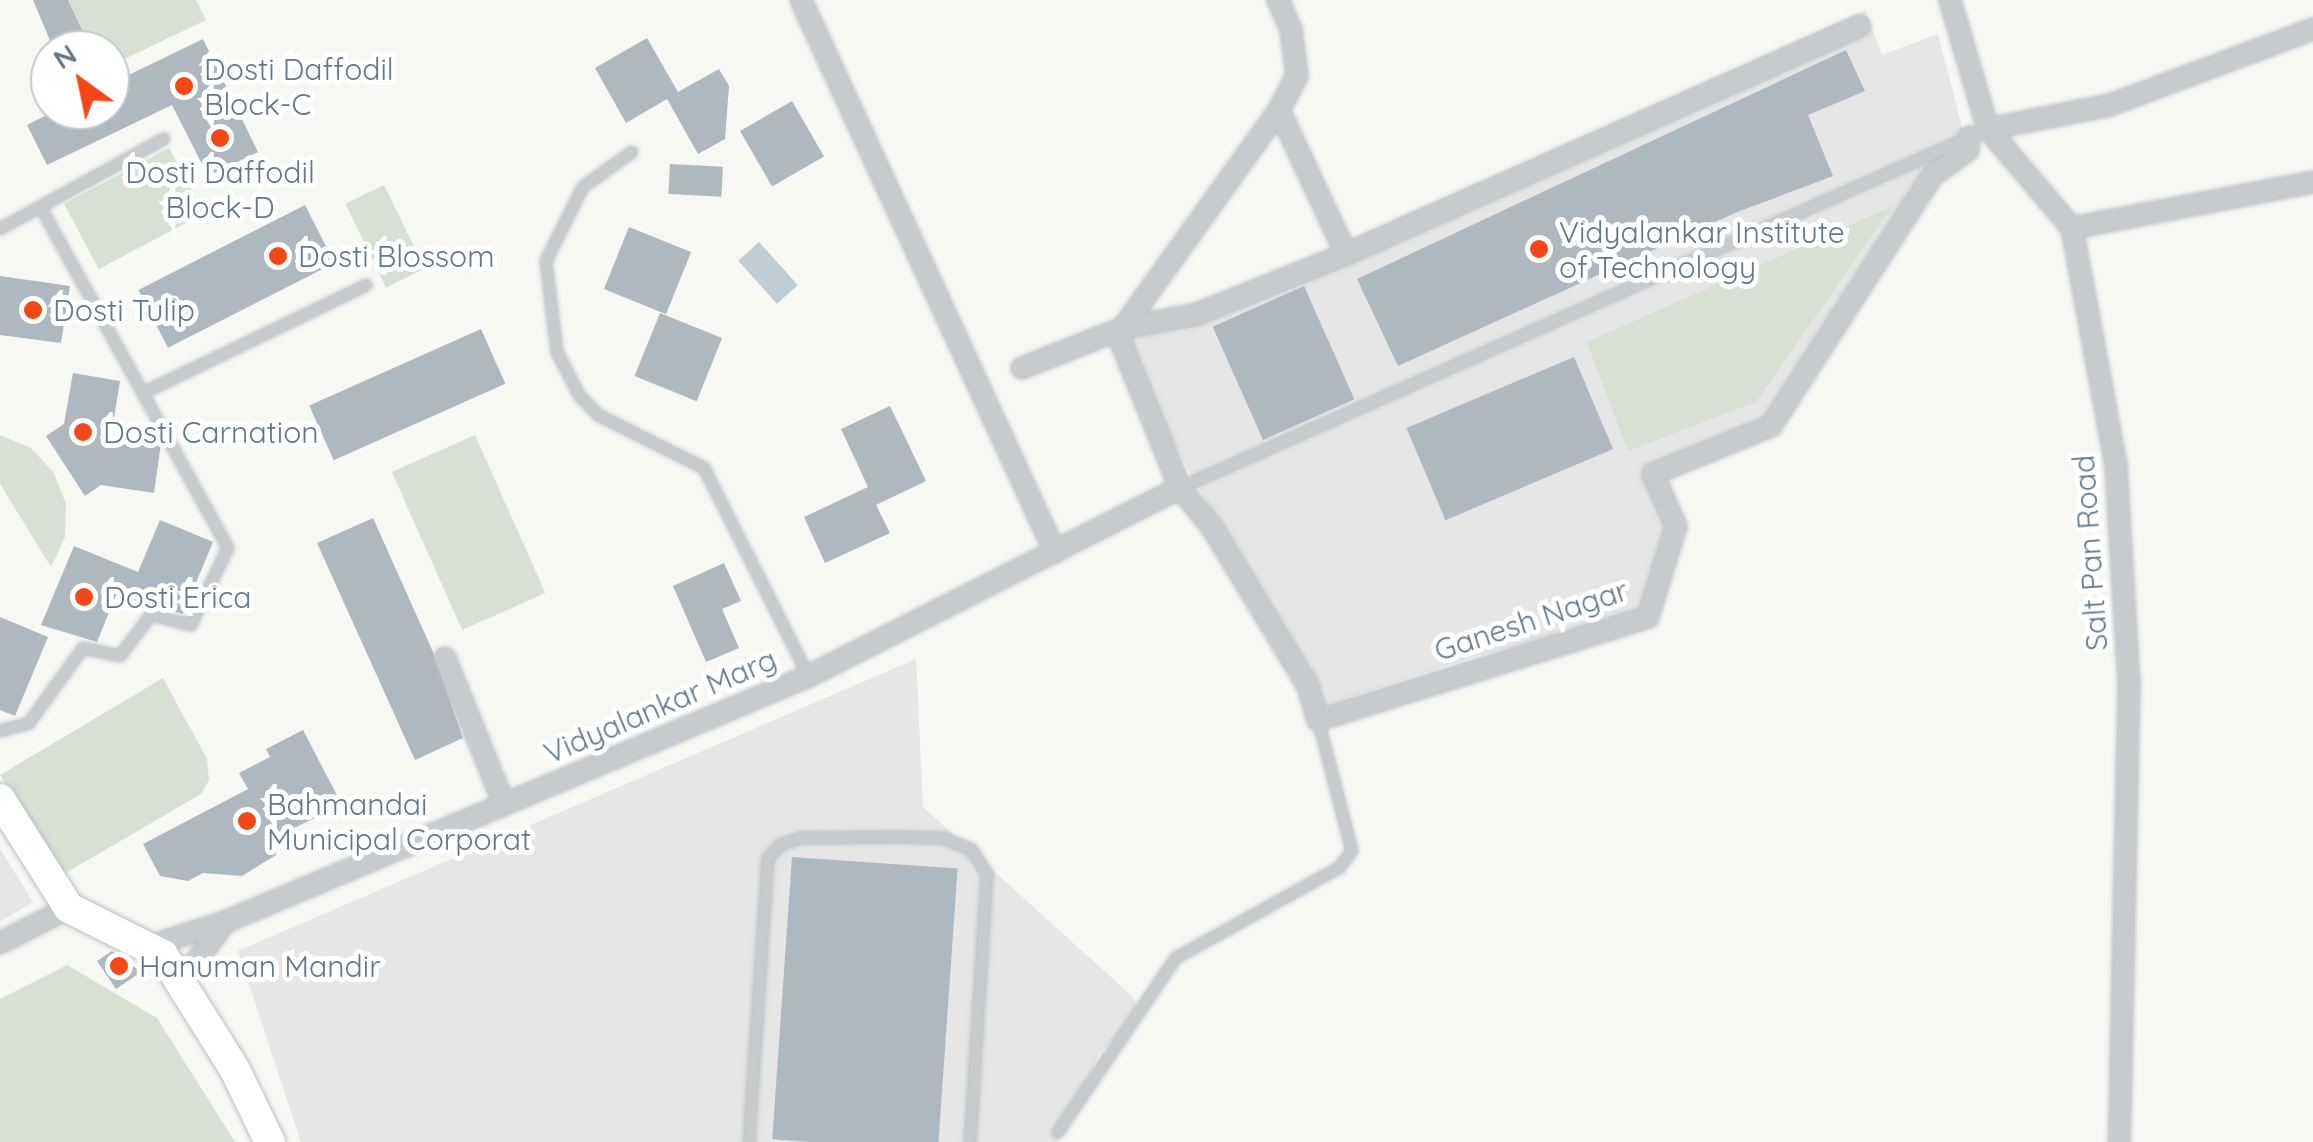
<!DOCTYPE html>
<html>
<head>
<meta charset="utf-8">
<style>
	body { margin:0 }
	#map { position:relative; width:2313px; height:1142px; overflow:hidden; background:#f7f7f4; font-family:Quicksand,sans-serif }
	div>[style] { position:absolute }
	.built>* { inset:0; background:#e5e6e5 }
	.green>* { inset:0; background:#d8e0d4; transform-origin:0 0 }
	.water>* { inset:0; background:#c0cdd2; transform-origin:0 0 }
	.building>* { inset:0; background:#afb8be; transform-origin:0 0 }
	.roads { filter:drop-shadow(0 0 2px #b9bfc3) drop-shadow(0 0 2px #b9bfc3) }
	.lane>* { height:10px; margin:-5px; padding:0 5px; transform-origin:5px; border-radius:5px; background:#c7cbce }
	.street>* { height:20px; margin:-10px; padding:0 10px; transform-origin:10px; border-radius:10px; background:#c7cbce }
	.secondary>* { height:30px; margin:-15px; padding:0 15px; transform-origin:15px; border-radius:15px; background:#fff }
	.dots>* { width:28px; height:28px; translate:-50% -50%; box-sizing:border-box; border:5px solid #fff; border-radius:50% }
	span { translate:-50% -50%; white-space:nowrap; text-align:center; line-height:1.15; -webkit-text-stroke:10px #fff; paint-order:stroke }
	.poi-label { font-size:30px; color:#637888 }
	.left { translate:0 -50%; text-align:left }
	.street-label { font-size:30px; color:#637888 }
	.north { position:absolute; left:30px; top:30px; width:100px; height:100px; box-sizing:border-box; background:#fff; border:2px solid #c1c9cf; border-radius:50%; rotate:327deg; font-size:28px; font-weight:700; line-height:40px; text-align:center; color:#637888 }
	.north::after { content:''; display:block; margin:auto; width:35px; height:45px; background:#f44717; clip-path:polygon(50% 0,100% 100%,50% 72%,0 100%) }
</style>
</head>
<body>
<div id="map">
	<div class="built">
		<i style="clip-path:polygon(1865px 10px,1882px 55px,1938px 34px,1968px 150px,1932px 176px,1771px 426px,1653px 474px,1676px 526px,1648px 617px,1483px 654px,1324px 705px,1123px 356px,1121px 342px)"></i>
		<i style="clip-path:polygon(916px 659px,923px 807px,1133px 997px,1139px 1013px,1099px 1054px,1058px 1142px,301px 1142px,238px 951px)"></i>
		<i style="clip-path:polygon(0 849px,33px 902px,0 922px)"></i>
	</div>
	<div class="green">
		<i style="clip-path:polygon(68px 0,196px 0,206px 20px,110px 66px,110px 50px,92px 50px)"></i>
		<i style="left:169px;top:148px;width:74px;height:119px;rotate:62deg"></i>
		<i style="left:384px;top:185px;width:93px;height:43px;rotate:64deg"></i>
		<i style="clip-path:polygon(1893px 206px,1756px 402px,1628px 451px,1587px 342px)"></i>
		<i style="clip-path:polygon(0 435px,31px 448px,54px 473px,66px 504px,65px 537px,51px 567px,0 484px)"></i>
		<i style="left:475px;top:435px;width:173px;height:91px;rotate:66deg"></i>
		<i style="clip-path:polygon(163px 678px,207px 759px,209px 780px,201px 794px,64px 874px,0 775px)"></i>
		<i style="clip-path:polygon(67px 965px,157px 1018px,235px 1142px,0 1142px,0 999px)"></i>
	</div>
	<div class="water">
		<i style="left:759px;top:242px;width:58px;height:28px;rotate:48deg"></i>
	</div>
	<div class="building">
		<i style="clip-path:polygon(33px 0,68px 0,85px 36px,54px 50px)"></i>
		<i style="clip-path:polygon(647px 38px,678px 92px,719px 69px,729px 86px,725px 139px,698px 154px,667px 99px,626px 123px,595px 68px)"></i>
		<i style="clip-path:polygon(203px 39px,258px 152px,208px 176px,172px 105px,47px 165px,27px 125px,57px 110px,110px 110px,110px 84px)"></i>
		<i style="clip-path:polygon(1846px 50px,1865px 91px,1808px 115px,1833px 176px,1737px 212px,1398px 366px,1357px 279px)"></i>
		<i style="left:792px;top:101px;width:64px;height:60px;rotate:60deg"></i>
		<i style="left:670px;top:164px;width:53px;height:30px;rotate:3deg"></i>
		<i style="left:305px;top:205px;width:65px;height:187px;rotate:63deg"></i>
		<i style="left:629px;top:227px;width:67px;height:67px;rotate:22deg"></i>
		<i style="clip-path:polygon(0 276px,70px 286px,61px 343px,0 335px)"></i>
		<i style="left:1304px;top:286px;width:124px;height:100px;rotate:66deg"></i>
		<i style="left:660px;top:313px;width:67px;height:68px;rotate:22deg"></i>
		<i style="left:481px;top:329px;width:60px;height:188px;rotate:66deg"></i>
		<i style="left:1574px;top:357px;width:100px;height:182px;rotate:67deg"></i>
		<i style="clip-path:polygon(73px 373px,120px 381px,111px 436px,161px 443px,154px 493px,101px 485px,85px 496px,46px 436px,64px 424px)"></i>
		<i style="clip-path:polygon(890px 406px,926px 481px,876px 505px,890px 533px,825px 563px,804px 517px,868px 487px,841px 429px)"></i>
		<i style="clip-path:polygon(373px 518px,433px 652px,463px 738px,415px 760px,317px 543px)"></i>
		<i style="clip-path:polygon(160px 520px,213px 542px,183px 614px,116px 595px,97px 642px,41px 625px,74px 546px,138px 572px)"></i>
		<i style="clip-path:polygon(724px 563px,741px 601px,722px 609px,739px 648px,706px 662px,673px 586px)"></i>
		<i style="clip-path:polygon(0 617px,48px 637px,15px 716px,0 710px)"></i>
		<i style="clip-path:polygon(303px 730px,342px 805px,275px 837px,276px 855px,242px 876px,203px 873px,188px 881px,160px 876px,143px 844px,248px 789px,239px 773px,270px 757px,266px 749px)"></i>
		<i style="left:792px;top:857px;width:166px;height:283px;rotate:4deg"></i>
		<i style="clip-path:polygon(112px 951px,141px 972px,116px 989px,97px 961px)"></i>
	</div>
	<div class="roads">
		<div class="lane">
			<i style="left:632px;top:152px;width:60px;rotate:144.5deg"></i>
			<i style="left:583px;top:187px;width:83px;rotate:116.6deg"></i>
			<i style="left:546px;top:261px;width:92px;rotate:83.1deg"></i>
			<i style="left:557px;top:352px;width:48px;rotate:62.9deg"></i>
			<i style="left:579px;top:395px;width:28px;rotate:46deg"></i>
			<i style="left:598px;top:415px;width:119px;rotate:26.6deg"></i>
			<i style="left:704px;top:468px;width:232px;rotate:63.3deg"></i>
			<i style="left:0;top:229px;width:187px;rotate:-28.8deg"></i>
			<i style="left:143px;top:393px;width:248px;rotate:-25.8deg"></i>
			<i style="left:1180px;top:488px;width:884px;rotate:-23.96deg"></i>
			<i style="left:0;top:731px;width:30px;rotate:-15deg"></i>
			<i style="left:29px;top:723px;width:92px;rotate:-54.2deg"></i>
			<i style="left:83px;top:648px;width:38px;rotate:12deg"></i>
			<i style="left:120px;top:656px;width:51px;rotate:-52.9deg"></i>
			<i style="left:151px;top:615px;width:41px;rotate:14deg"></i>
			<i style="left:191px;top:625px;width:85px;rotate:-64.3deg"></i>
			<i style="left:228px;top:548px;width:388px;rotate:-118.8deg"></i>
			<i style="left:1058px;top:1132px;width:210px;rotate:-55.9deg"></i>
			<i style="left:1176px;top:958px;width:188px;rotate:-29deg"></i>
			<i style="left:1340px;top:867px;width:20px;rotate:-53deg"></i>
			<i style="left:1352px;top:851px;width:135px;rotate:-104.5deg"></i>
			<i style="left:749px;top:1142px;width:284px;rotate:-86.2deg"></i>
			<i style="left:768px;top:859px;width:18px;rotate:-49deg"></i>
			<i style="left:780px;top:845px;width:21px;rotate:-19deg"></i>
			<i style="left:800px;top:838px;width:95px;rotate:-0.6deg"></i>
			<i style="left:895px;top:837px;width:48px;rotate:1.2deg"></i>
			<i style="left:943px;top:838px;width:31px;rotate:22deg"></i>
			<i style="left:972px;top:850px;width:28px;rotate:58deg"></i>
			<i style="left:987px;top:874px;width:269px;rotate:93.6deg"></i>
		</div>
		<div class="street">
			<i style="left:801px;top:0;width:608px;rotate:65.29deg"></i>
			<i style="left:1278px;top:0;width:32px;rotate:66deg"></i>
			<i style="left:1291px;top:29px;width:47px;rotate:82.7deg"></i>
			<i style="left:1297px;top:76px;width:38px;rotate:118deg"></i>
			<i style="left:1279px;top:110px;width:268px;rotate:125.6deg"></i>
			<i style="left:1123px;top:328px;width:14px;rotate:98deg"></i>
			<i style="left:1121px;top:342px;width:157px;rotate:68deg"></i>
			<i style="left:1180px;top:488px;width:50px;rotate:50.6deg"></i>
			<i style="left:1212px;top:527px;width:186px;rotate:58.9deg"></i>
			<i style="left:1308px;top:686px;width:35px;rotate:74deg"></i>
			<i style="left:1318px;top:720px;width:346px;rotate:-17.3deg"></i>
			<i style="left:1648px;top:617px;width:95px;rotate:-72.9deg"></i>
			<i style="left:1676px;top:526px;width:57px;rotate:-113.9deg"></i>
			<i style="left:1653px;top:474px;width:127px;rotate:-22.1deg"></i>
			<i style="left:1771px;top:426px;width:297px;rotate:-57.2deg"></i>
			<i style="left:1932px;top:176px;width:44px;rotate:-35.8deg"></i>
			<i style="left:1968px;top:150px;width:13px;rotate:-86deg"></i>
			<i style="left:1950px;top:0;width:134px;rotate:73.6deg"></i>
			<i style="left:1988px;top:129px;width:130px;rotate:49.7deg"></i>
			<i style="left:2072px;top:228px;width:242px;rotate:79.5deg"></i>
			<i style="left:2116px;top:466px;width:216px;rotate:86.6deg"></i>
			<i style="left:2129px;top:682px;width:460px;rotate:91.2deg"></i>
			<i style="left:1279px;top:110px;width:159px;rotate:65deg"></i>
			<i style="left:1988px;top:129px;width:124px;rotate:-11.1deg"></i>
			<i style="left:2110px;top:105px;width:217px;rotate:-20.5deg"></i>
			<i style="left:2072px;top:228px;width:245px;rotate:-10.8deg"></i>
			<i style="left:1022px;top:368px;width:109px;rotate:-21.6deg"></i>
			<i style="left:1123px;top:328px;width:75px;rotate:-10.7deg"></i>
			<i style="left:1197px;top:314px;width:161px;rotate:-21.9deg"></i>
			<i style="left:1346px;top:254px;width:562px;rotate:-23.92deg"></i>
			<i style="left:445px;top:658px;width:157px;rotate:68deg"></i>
			<i style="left:0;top:943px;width:77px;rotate:-26.9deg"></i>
			<i style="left:149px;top:946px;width:80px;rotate:-17.5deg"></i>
			<i style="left:225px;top:922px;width:634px;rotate:-22.84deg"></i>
			<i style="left:809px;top:676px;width:416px;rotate:-26.9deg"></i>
			<i style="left:179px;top:985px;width:78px;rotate:-53.9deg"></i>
		</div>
		<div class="secondary">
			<i style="left:0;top:799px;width:129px;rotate:57.7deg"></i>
			<i style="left:69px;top:908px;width:105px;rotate:26.6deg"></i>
			<i style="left:163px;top:955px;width:136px;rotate:57.9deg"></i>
			<i style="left:235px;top:1070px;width:80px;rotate:64.1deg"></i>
		</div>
	</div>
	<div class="dots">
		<i style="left:184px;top:86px;background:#f44717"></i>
		<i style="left:220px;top:138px;background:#f44717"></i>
		<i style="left:1539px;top:249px;background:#f44717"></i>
		<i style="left:278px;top:256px;background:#f44717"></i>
		<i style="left:33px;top:310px;background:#f44717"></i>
		<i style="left:83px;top:432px;background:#f44717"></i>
		<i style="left:84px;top:597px;background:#f44717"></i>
		<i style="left:247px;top:821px;background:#f44717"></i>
		<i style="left:119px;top:966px;background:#f44717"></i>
	</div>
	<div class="poi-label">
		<span class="left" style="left:204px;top:86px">Dosti Daffodil<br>Block-C</span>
		<span style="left:220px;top:189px">Dosti Daffodil<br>Block-D</span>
		<span class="left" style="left:1559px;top:249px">Vidyalankar Institute<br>of Technology</span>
		<span class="left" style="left:298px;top:256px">Dosti Blossom</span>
		<span class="left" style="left:53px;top:310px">Dosti Tulip</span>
		<span class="left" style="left:103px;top:432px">Dosti Carnation</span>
		<span class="left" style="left:104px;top:597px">Dosti Erica</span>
		<span class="left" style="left:267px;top:821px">Bahmandai<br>Municipal Corporat</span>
		<span class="left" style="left:139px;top:966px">Hanuman Mandir</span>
	</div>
	<div class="street-label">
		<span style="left:2090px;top:553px;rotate:-94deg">Salt Pan Road</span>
		<span style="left:1531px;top:620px;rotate:-18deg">Ganesh Nagar</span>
		<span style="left:660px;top:706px;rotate:-23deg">Vidyalankar Marg</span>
	</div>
	<div class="north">N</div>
</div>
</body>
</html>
